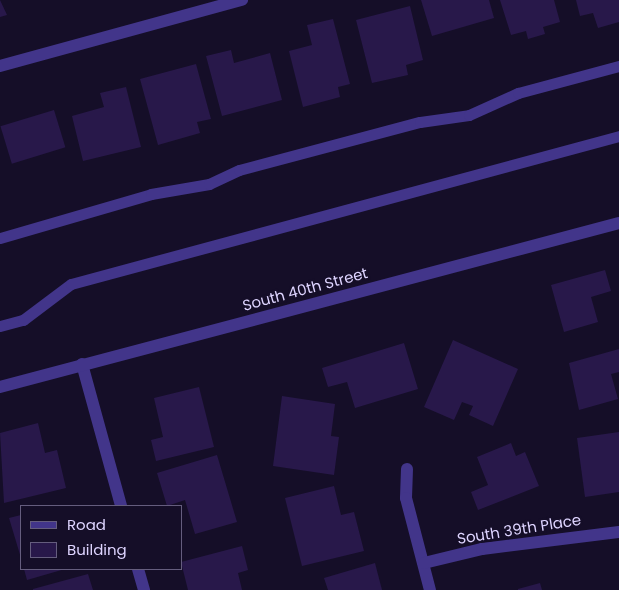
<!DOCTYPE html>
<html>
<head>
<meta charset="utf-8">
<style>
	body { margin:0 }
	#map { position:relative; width:619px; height:590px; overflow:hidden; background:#150e28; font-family:Poppins,sans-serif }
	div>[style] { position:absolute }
	.building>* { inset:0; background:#28184a; transform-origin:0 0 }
	.service>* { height:11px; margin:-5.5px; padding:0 5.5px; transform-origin:5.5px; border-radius:5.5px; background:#42358a }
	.minor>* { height:12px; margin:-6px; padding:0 6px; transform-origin:6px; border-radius:6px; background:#42358a }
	span { translate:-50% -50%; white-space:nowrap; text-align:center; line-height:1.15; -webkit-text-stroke:4.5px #150e28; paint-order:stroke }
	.street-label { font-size:15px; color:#ded4ff }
	.legend { position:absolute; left:20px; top:505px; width:162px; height:65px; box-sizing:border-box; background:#150e28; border:1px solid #655d7e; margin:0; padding:6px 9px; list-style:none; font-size:15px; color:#ded4ff }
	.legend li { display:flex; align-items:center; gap:10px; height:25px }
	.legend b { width:25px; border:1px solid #655d7e }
</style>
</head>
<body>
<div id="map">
	<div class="building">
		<i style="clip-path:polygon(0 0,7px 15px,0 17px)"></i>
		<i style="clip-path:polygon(421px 0,489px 0,494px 18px,432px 36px)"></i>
		<i style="clip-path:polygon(500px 0,554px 0,560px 22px,543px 27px,545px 34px,528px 39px,526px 31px,511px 35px)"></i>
		<i style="clip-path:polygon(576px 0,619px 0,619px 22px,598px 28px,593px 13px,580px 16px)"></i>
		<i style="clip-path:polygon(410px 6px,423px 60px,406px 65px,408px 75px,372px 83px,356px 20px)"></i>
		<i style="clip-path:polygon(333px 19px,350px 84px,338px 87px,340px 97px,303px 107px,289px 51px,312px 45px,307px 25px)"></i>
		<i style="clip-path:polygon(231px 50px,234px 63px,270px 53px,282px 100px,222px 116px,206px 56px)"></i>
		<i style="clip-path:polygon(196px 64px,211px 119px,197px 122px,200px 133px,158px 145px,140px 79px)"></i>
		<i style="clip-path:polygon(126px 87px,141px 147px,83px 161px,72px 116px,104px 107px,100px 93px)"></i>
		<i style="left:54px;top:110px;width:39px;height:56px;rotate:73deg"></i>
		<i style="clip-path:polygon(605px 270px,611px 291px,591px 297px,598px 322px,564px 332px,551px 285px)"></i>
		<i style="clip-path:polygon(453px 340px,518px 369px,493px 426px,469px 415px,473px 406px,462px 402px,454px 420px,424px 407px)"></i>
		<i style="clip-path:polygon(404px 343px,418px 389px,355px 408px,347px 382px,328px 387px,322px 368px)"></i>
		<i style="clip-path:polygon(619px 349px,619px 372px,611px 374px,618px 399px,579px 410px,569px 363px)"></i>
		<i style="clip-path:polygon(199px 387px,214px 447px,156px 461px,151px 440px,163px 437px,154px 398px)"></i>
		<i style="clip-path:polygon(282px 396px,335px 404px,331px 436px,339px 437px,334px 475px,273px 466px)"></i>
		<i style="clip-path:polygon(38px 423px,45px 453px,57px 450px,66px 488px,4px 503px,0 433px)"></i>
		<i style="clip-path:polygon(619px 432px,619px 492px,585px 497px,577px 438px)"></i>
		<i style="clip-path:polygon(511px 443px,516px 456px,525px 452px,539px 486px,478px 510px,471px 492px,488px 485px,477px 457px)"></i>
		<i style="clip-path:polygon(217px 455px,237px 522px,195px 534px,185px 500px,167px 506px,157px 473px)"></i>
		<i style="clip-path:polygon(334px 486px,341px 515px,354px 512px,364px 551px,302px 566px,285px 498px)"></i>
		<i style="clip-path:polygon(21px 515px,21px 558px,9px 518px)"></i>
		<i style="clip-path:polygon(242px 546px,248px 570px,238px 573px,242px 590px,188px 590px,181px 562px)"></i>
		<i style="clip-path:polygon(375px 563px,382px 590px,328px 590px,324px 578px)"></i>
		<i style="clip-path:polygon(24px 569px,65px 569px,27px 580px)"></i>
		<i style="clip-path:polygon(88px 574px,93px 590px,33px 590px,33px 589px)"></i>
		<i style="clip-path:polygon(540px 583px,542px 590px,518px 590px,518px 589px)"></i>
	</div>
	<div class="service">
		<i style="left:0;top:238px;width:157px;rotate:-16.2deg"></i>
		<i style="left:151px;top:194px;width:59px;rotate:-9.8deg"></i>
		<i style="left:209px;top:184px;width:33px;rotate:-25deg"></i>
		<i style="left:239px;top:170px;width:187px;rotate:-14.9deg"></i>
		<i style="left:420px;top:122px;width:49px;rotate:-8.1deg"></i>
		<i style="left:469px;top:115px;width:54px;rotate:-24.2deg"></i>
		<i style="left:518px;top:93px;width:105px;rotate:-15deg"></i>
		<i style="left:0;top:326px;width:24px;rotate:-15deg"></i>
		<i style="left:23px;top:320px;width:60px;rotate:-36.9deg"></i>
		<i style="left:71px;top:284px;width:568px;rotate:-15.11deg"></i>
	</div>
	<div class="minor">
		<i style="left:0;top:66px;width:251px;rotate:-15.3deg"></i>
		<i style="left:82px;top:364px;width:147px;rotate:74.6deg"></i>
		<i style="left:0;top:387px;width:640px;rotate:-14.84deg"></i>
		<i style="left:407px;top:469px;width:29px;rotate:92deg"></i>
		<i style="left:406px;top:498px;width:95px;rotate:75.4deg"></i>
		<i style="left:424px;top:563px;width:60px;rotate:-13.6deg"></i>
		<i style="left:482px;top:549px;width:138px;rotate:-7.1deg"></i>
		<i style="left:138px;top:569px;width:22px;rotate:74deg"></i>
	</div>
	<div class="street-label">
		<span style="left:305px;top:289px;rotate:-15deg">South 40th Street</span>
		<span style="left:519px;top:529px;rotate:-9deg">South 39th Place</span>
	</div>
	<ul class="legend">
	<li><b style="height:6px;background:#42358a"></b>Road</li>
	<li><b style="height:14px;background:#28184a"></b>Building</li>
	</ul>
</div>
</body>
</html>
